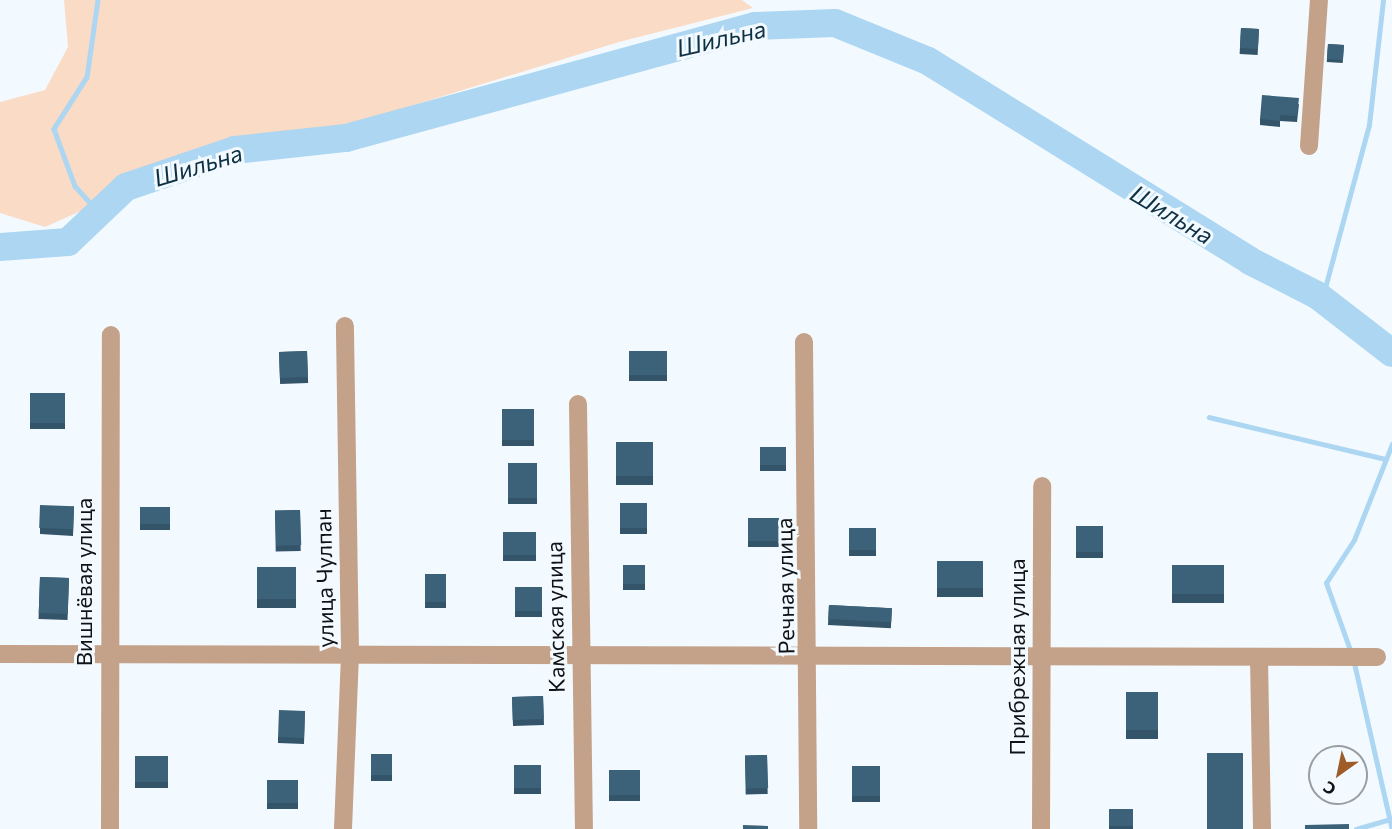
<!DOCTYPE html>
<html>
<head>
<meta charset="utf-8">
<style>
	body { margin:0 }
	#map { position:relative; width:1392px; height:829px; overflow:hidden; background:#f3faff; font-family:Commissioner,sans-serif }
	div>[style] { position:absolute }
	.green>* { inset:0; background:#fadbc6 }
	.stream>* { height:4.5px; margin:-2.25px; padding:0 2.25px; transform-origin:2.25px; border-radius:2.25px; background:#acd6f1 }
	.river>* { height:28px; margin:-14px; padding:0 14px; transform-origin:14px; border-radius:14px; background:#acd6f1 }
	.minor>* { height:18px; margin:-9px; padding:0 9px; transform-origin:9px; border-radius:9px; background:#c4a189 }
	.wall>* { inset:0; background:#345469; transform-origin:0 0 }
	.building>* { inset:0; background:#3c627a; transform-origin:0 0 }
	span { translate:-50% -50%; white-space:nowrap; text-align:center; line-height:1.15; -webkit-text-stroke:6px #f3faff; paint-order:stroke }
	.street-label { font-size:22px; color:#101316 }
	.water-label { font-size:24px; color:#0e3044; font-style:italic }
	.north { position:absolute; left:1308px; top:745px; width:60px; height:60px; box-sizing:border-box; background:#f3faff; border:2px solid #989ea2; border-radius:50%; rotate:213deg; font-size:16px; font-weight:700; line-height:24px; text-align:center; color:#101316 }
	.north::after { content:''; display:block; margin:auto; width:21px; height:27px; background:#9d5c28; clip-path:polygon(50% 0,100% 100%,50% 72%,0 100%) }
</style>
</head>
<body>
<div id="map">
	<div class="green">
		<i style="clip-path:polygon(64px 0,742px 0,753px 8px,619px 42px,340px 128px,234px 143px,45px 227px,0 213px,0 102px,45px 90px,68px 47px)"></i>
	</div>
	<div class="stream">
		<i style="left:98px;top:0;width:78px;rotate:98.1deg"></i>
		<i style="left:87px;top:77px;width:62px;rotate:122.4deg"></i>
		<i style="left:54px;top:129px;width:61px;rotate:69.8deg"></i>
		<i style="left:75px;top:186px;width:36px;rotate:48deg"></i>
		<i style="left:1322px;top:299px;width:180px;rotate:-74.9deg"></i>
		<i style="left:1369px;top:125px;width:126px;rotate:-83.6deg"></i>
		<i style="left:1209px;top:417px;width:181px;rotate:13.4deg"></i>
		<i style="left:1351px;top:653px;width:74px;rotate:-109.7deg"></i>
		<i style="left:1326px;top:583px;width:51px;rotate:-56.9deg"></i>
		<i style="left:1354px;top:540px;width:103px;rotate:-68.4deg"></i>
		<i style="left:1354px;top:661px;width:171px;rotate:77.2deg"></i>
		<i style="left:1356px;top:829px;width:35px;rotate:-16deg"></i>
	</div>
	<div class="river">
		<i style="left:0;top:247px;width:68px;rotate:-4.2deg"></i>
		<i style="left:68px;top:242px;width:80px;rotate:-43.5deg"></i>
		<i style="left:126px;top:187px;width:115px;rotate:-18.7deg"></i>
		<i style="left:235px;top:150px;width:112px;rotate:-6.2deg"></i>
		<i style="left:346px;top:138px;width:424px;rotate:-15.3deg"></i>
		<i style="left:755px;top:26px;width:80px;rotate:-2.1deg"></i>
		<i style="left:835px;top:23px;width:100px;rotate:22.2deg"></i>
		<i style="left:928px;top:61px;width:379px;rotate:31.8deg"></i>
		<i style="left:1250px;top:261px;width:75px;rotate:26.9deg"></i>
		<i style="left:1317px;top:295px;width:95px;rotate:37.7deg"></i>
	</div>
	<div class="minor">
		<i style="left:1309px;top:146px;width:146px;rotate:-86.1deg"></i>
		<i style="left:804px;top:342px;width:487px;rotate:89.5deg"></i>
		<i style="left:578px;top:404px;width:425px;rotate:89.2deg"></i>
		<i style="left:0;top:654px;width:1377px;rotate:0.12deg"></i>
		<i style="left:1259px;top:657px;width:172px;rotate:89deg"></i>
		<i style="left:110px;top:829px;width:494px;rotate:-89.9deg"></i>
		<i style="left:343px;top:829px;width:178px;rotate:-87.7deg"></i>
		<i style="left:350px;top:651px;width:325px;rotate:-90.9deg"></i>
		<i style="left:1041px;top:829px;width:343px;rotate:-89.8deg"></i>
	</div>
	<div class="wall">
		<i style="left:1241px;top:28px;width:18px;height:26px;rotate:3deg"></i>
		<i style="left:1328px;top:44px;width:16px;height:18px;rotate:4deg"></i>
		<i style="clip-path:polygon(1299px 104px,1297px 122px,1280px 121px,1280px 127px,1260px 125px,1260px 119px)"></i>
		<i style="left:307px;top:351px;width:32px;height:28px;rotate:88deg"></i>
		<i style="left:629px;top:351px;width:38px;height:30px"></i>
		<i style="left:65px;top:393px;width:36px;height:35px;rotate:90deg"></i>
		<i style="left:502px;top:409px;width:32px;height:37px"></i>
		<i style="left:616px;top:442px;width:37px;height:43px"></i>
		<i style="left:760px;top:447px;width:26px;height:24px"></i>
		<i style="left:508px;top:463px;width:29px;height:41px"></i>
		<i style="left:620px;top:503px;width:27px;height:31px"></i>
		<i style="clip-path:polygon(74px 506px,73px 536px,40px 534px,40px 528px)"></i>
		<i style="left:140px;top:507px;width:30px;height:23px"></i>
		<i style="left:300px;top:510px;width:41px;height:25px;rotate:89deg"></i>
		<i style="left:748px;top:518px;width:31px;height:29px"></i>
		<i style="left:1076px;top:526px;width:27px;height:32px"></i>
		<i style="left:849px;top:528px;width:27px;height:28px"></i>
		<i style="left:503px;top:532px;width:33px;height:29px"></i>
		<i style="left:937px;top:561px;width:46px;height:36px"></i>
		<i style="left:623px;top:565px;width:22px;height:25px"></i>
		<i style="left:1172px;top:565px;width:52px;height:38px"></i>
		<i style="left:257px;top:567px;width:39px;height:41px"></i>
		<i style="left:425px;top:574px;width:21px;height:34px"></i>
		<i style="left:40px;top:577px;width:29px;height:42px;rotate:2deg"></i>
		<i style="left:515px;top:587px;width:27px;height:30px"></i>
		<i style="left:829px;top:605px;width:63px;height:20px;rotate:3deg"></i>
		<i style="left:1126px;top:692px;width:32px;height:47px"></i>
		<i style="left:543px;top:696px;width:29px;height:31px;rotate:88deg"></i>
		<i style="clip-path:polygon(305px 711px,304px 744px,278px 743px,278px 737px)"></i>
		<i style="left:371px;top:754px;width:21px;height:27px"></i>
		<i style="left:767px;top:755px;width:39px;height:22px;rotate:89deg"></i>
		<i style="left:135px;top:756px;width:33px;height:32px"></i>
		<i style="left:514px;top:765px;width:27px;height:29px"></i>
		<i style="left:852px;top:766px;width:28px;height:36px"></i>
		<i style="left:609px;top:770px;width:31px;height:31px"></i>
		<i style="left:267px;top:780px;width:31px;height:29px"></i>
		<i style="left:1109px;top:809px;width:24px;height:20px"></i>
	</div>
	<div class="building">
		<i style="left:1241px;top:28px;width:18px;height:20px;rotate:3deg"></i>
		<i style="left:1328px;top:44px;width:16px;height:15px;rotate:4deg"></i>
		<i style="clip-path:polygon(1262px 95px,1299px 98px,1297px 116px,1280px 115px,1280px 121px,1260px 119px)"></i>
		<i style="left:307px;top:351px;width:26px;height:28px;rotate:88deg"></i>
		<i style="left:629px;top:351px;width:38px;height:24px"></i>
		<i style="left:65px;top:393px;width:30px;height:35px;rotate:90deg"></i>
		<i style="left:502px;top:409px;width:32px;height:31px"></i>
		<i style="left:616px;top:442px;width:37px;height:34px"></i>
		<i style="left:760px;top:447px;width:26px;height:18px"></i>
		<i style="left:508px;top:463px;width:29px;height:35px"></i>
		<i style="left:620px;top:503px;width:27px;height:25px"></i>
		<i style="left:40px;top:505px;width:34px;height:23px;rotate:2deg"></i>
		<i style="left:140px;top:507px;width:30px;height:17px"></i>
		<i style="left:300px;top:510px;width:35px;height:25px;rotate:88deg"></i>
		<i style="left:748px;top:518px;width:31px;height:23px"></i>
		<i style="left:1076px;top:526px;width:27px;height:26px"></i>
		<i style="left:849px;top:528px;width:27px;height:22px"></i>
		<i style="left:503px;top:532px;width:33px;height:23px"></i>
		<i style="left:937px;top:561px;width:46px;height:27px"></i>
		<i style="left:623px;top:565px;width:22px;height:19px"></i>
		<i style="left:1172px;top:565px;width:52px;height:29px"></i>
		<i style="left:257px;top:567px;width:39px;height:32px"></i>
		<i style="left:425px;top:574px;width:21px;height:28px"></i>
		<i style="left:40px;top:577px;width:29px;height:36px;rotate:2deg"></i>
		<i style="left:515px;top:587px;width:27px;height:24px"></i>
		<i style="left:829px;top:605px;width:63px;height:14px;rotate:3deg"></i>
		<i style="left:1126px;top:692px;width:32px;height:38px"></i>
		<i style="left:543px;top:696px;width:23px;height:31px;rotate:88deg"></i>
		<i style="left:279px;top:710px;width:26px;height:27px;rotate:2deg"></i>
		<i style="left:1207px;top:753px;width:36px;height:76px"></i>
		<i style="left:371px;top:754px;width:21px;height:21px"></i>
		<i style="left:767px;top:755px;width:33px;height:22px;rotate:88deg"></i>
		<i style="left:135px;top:756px;width:33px;height:26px"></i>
		<i style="left:514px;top:765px;width:27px;height:23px"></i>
		<i style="left:852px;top:766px;width:28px;height:30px"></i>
		<i style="left:609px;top:770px;width:31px;height:25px"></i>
		<i style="left:267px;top:780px;width:31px;height:23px"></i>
		<i style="left:1109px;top:809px;width:24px;height:17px"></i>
		<i style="clip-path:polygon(1349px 824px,1349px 829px,1305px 829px,1305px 825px)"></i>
		<i style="clip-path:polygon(743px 825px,768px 826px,768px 829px,743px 829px)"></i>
	</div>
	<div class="street-label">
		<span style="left:324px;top:578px;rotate:-91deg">улица Чулпан</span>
		<span style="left:84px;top:582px;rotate:-90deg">Вишнёвая улица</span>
		<span style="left:785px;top:586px;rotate:-91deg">Речная улица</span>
		<span style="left:555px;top:617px;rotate:-91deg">Камская улица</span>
		<span style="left:1017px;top:657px;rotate:-90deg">Прибрежная улица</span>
	</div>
	<div class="water-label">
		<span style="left:721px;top:38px;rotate:-13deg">Шильна</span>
		<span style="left:198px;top:165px;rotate:-17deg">Шильна</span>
		<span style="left:1172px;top:214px;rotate:31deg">Шильна</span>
	</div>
	<div class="north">С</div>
</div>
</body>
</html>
